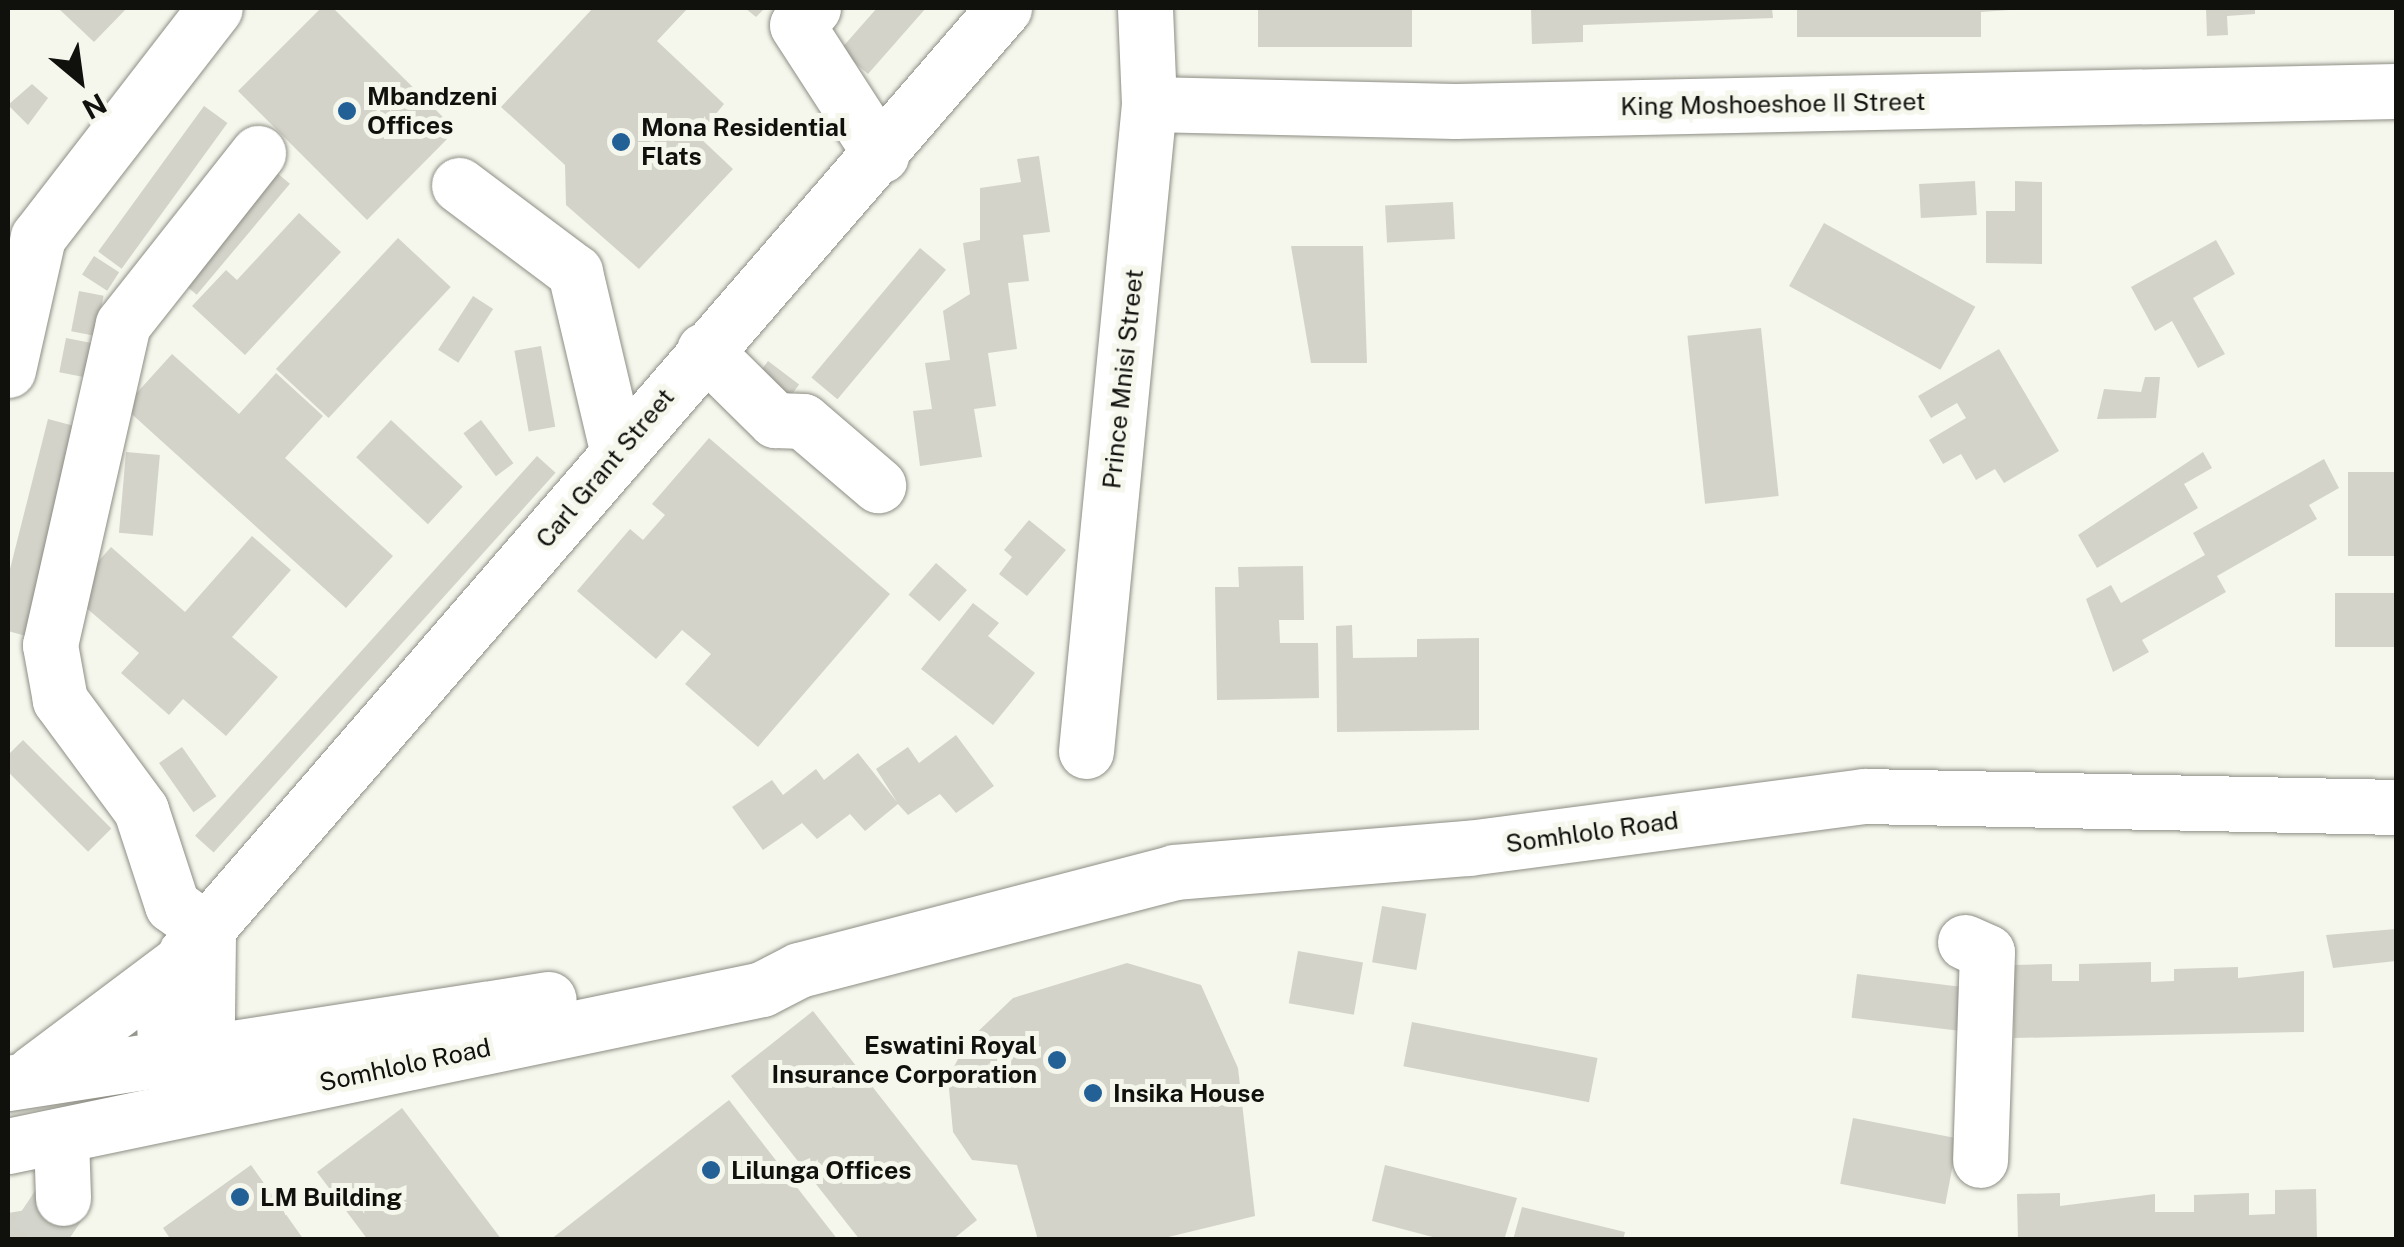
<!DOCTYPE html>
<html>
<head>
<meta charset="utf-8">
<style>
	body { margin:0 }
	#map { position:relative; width:2404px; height:1247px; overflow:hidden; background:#f5f6ec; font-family:"Public Sans",sans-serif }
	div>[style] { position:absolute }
	.building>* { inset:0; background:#d3d3ca; transform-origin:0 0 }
	.minor-tunnel>* { height:55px; margin-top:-27.5px; transform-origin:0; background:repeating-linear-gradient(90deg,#d3d4cb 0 55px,transparent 0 83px) }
	.roads { filter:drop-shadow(0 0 2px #8e8e85) drop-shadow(0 0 2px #8e8e85) }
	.minor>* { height:55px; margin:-27.5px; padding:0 27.5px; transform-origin:27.5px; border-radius:27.5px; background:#fff }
	.major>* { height:55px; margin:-27.5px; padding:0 27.5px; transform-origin:27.5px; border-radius:27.5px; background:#fff }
	.dots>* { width:28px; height:28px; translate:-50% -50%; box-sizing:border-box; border:5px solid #f5f6ec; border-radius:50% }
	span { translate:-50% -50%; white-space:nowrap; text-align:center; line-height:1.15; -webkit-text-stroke:10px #f5f6ec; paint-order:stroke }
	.poi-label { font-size:25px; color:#10100d; font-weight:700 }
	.left { translate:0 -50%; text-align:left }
	.right { translate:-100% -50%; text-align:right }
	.street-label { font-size:25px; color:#10100d }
	.frame { position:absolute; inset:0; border:10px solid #10100d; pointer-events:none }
	.north { position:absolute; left:30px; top:30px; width:100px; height:100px; -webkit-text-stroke:8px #f5f6ec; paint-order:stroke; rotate:151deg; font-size:28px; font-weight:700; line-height:40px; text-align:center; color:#10100d }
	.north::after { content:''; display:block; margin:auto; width:35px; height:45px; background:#10100d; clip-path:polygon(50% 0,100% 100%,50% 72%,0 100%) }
</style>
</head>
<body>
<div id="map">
	<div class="building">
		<i style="clip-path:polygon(58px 8px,127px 8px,94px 42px)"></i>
		<i style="clip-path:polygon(321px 8px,333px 8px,456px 130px,367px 220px,238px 91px)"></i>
		<i style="clip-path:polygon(593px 8px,688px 8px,657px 41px,724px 104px,698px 136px,733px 169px,639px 269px,566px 205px,565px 165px,501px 107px)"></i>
		<i style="clip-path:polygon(745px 8px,765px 8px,756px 17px)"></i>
		<i style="clip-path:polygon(877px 8px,926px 8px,868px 74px,840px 50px)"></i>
		<i style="left:1258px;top:8px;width:154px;height:39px"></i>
		<i style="clip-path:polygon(1531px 8px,1772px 8px,1773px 18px,1583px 25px,1583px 42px,1532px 44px)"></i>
		<i style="clip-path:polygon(1797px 8px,2038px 8px,1981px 12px,1981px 37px,1797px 37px)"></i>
		<i style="clip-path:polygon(2206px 8px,2255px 8px,2255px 14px,2227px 16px,2228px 35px,2207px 36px)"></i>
		<i style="clip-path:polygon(32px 84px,48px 98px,28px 125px,8px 105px)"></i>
		<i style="left:204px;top:106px;width:29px;height:180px;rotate:36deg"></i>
		<i style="clip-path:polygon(1039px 156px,1050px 232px,1023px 235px,1029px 281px,1008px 283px,1017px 349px,988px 353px,996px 406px,974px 409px,982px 457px,920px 466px,913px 411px,932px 409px,925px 363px,950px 360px,943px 311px,970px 294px,963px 243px,980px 240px,980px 188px,1021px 182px,1017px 159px)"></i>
		<i style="left:270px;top:167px;width:26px;height:145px;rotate:40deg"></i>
		<i style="left:1975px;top:181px;width:34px;height:56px;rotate:87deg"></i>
		<i style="clip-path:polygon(2015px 181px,2042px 182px,2042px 264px,1986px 263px,1986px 211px,2015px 211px)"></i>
		<i style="left:1453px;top:202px;width:37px;height:68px;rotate:87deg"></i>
		<i style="clip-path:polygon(299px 213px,341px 252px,245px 355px,192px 306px,226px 270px,237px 280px)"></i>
		<i style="left:1824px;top:223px;width:173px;height:72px;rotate:29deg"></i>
		<i style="left:398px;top:238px;width:72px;height:179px;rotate:43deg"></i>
		<i style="clip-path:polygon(2216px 240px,2235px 274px,2193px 298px,2225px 354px,2198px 368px,2172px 321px,2155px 331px,2131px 287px)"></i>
		<i style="clip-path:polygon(1291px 246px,1363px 246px,1367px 363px,1311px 363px)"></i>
		<i style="left:920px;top:248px;width:34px;height:169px;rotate:40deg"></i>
		<i style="left:94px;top:256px;width:30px;height:22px;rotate:33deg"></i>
		<i style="left:79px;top:291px;width:25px;height:41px;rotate:11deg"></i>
		<i style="left:473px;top:296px;width:24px;height:64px;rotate:33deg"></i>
		<i style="left:1761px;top:328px;width:169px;height:74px;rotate:84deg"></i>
		<i style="left:66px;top:338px;width:26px;height:35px;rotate:11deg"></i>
		<i style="left:541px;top:346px;width:82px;height:27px;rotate:80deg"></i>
		<i style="clip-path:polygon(1999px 349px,2059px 451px,2004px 483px,1995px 469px,1976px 480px,1961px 454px,1943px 464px,1929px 440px,1966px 418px,1957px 403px,1931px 418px,1918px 396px)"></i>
		<i style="clip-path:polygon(172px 354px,239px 414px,276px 373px,323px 416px,285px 458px,393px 556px,346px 608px,124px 407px)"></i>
		<i style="left:768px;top:361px;width:39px;height:38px;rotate:37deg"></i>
		<i style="clip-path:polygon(2145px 377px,2160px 377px,2156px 418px,2097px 419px,2104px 389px,2141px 392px)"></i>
		<i style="clip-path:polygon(48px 419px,78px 427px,26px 636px,8px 631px,8px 577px)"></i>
		<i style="left:391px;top:420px;width:98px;height:51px;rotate:43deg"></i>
		<i style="left:481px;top:420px;width:54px;height:22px;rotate:53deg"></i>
		<i style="clip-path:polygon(709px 438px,890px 594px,758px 747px,685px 684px,711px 654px,682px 630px,656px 659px,577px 591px,630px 529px,643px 540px,665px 515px,652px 504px)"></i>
		<i style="left:126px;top:452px;width:34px;height:81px;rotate:5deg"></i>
		<i style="clip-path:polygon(2203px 452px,2212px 468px,2184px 484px,2198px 508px,2097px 568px,2078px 535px)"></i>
		<i style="left:537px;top:456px;width:25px;height:511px;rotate:42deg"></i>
		<i style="clip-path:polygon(2324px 459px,2339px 488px,2309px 505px,2317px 519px,2217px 576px,2226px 592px,2142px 640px,2149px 652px,2113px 672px,2086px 599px,2111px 585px,2121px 603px,2205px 555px,2193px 533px)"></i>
		<i style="left:2396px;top:472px;width:84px;height:48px;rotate:90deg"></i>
		<i style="clip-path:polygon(1029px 520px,1066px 550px,1027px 596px,999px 574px,1012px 557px,1004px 550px)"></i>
		<i style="clip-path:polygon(252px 536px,291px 570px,232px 637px,278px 677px,226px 736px,183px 699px,169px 715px,121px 673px,139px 653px,70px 594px,111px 547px,185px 612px)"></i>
		<i style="left:936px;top:563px;width:41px;height:42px;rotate:41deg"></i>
		<i style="clip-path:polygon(1303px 566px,1304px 620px,1279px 620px,1280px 643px,1318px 643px,1319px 698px,1217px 700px,1215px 587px,1239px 587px,1238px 567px)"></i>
		<i style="left:2396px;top:593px;width:54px;height:61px;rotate:90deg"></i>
		<i style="clip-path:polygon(973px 603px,999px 623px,988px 636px,1035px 673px,993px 725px,921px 669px)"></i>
		<i style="clip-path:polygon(1352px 625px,1353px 658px,1417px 657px,1417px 639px,1479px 638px,1479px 730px,1337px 732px,1336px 626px)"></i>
		<i style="clip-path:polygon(956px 735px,994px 786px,956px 813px,940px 794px,908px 815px,898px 804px,865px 831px,850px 814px,817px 839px,802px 823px,763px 850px,732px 807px,772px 780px,783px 795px,816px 769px,824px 780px,858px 753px,897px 802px,876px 769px,908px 747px,919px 763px)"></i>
		<i style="left:23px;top:740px;width:125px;height:33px;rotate:45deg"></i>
		<i style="left:182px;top:747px;width:60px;height:28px;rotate:55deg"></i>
		<i style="left:1382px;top:906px;width:45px;height:57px;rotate:10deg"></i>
		<i style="clip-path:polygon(2396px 929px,2396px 961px,2333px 968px,2326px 935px)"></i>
		<i style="left:1298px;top:951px;width:66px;height:53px;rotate:10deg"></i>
		<i style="clip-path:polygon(2151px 962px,2151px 982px,2174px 981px,2174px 969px,2238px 967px,2238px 978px,2304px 971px,2304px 1032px,2014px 1038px,2013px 965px,2052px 964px,2052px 981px,2079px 981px,2079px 964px)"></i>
		<i style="clip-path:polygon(1127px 963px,1201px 985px,1238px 1068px,1255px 1216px,1156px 1240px,1038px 1240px,1017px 1165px,972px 1160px,953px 1132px,948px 1078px,967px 1042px,1013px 998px)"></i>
		<i style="left:1857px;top:974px;width:110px;height:44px;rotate:7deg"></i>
		<i style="clip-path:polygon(813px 1011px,977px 1220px,952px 1240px,860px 1240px,731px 1076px)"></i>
		<i style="left:1412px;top:1022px;width:189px;height:45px;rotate:11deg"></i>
		<i style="clip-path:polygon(729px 1100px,838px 1240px,550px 1240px)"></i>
		<i style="clip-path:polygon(402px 1108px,502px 1240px,368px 1240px,317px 1172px)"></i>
		<i style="left:1853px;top:1118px;width:107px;height:67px;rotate:11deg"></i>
		<i style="clip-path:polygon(251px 1165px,304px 1240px,171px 1240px,163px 1228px)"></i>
		<i style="clip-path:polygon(1385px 1165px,1517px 1198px,1504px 1240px,1444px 1240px,1372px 1221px)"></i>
		<i style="clip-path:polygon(2316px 1189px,2317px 1240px,2018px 1240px,2017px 1194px,2060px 1193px,2060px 1206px,2155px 1194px,2155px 1212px,2194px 1212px,2194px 1195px,2249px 1193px,2249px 1215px,2275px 1214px,2275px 1190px)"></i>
		<i style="clip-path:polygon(1522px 1207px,1625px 1232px,1623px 1240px,1513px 1240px)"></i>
		<i style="clip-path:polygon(39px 1208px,66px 1240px,8px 1240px,8px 1213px)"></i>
	</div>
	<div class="minor-tunnel">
		<i style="left:35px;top:1240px;width:50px;rotate:-56.3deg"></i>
	</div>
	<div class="roads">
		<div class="minor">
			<i style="left:813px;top:8px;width:23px;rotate:133deg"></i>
			<i style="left:797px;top:25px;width:155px;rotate:57.1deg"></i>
			<i style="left:1149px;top:104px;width:306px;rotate:1.3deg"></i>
			<i style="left:1455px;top:111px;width:941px;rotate:-1.22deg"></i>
			<i style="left:459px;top:185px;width:145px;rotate:36.9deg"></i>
			<i style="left:575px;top:272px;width:187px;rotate:76.7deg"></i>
			<i style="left:704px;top:350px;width:100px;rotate:44.6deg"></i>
			<i style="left:775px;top:420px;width:28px;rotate:2deg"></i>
			<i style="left:803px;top:421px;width:99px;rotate:40.5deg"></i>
			<i style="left:8px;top:370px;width:136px;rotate:-77.3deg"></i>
			<i style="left:38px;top:237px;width:289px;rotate:-52.3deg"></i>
			<i style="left:1086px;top:751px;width:650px;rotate:-84.44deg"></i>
			<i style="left:1149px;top:104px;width:96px;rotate:-92.4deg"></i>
			<i style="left:208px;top:931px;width:44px;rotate:-144.2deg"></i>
			<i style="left:172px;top:905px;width:100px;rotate:-108.1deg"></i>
			<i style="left:141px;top:810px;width:137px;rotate:-126.4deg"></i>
			<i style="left:60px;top:700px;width:56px;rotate:-100.3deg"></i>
			<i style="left:50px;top:645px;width:329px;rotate:-77.2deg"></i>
			<i style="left:123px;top:324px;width:218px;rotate:-51.7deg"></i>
			<i style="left:1965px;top:942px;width:24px;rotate:24deg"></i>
			<i style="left:1987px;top:952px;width:208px;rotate:91.9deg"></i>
			<i style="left:166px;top:1060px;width:56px;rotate:-93.1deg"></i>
			<i style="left:163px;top:1004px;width:56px;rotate:-65.7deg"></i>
			<i style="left:186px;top:953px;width:1250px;rotate:-49.12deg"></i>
			<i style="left:206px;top:1098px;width:167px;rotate:-89.3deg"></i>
			<i style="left:61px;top:1137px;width:61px;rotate:88.1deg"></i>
		</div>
		<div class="major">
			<i style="left:33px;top:1073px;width:180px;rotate:-36.9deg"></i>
			<i style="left:8px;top:1083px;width:547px;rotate:-8.83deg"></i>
			<i style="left:8px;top:1146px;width:770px;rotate:-11.76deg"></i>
			<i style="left:762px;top:989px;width:42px;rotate:-27.2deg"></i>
			<i style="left:799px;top:970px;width:388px;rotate:-14.6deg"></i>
			<i style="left:1174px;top:872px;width:296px;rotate:-4.7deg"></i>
			<i style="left:1469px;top:848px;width:398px;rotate:-7.5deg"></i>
			<i style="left:1864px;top:796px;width:532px;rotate:1.18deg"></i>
		</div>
	</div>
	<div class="dots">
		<i style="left:347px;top:111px;background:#226096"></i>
		<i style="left:621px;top:142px;background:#226096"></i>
		<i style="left:1057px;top:1060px;background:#226096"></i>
		<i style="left:1093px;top:1093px;background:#226096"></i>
		<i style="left:711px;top:1170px;background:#226096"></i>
		<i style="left:240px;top:1197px;background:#226096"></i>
	</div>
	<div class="poi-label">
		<span class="left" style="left:367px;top:111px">Mbandzeni<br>Offices</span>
		<span class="left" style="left:641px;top:142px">Mona Residential<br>Flats</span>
		<span class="right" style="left:1037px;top:1060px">Eswatini Royal<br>Insurance Corporation</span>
		<span class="left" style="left:1113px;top:1093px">Insika House</span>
		<span class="left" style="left:731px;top:1170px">Lilunga Offices</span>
		<span class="left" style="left:260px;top:1197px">LM Building</span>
	</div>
	<div class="street-label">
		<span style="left:1773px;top:104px;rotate:-1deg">King Moshoeshoe II Street</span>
		<span style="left:1123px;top:379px;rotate:-84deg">Prince Mnisi Street</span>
		<span style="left:605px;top:468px;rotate:-50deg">Carl Grant Street</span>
		<span style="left:1592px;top:832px;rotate:-8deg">Somhlolo Road</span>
		<span style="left:405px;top:1065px;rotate:-12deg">Somhlolo Road</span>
	</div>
	<div class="frame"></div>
	<div class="north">N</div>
</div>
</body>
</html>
